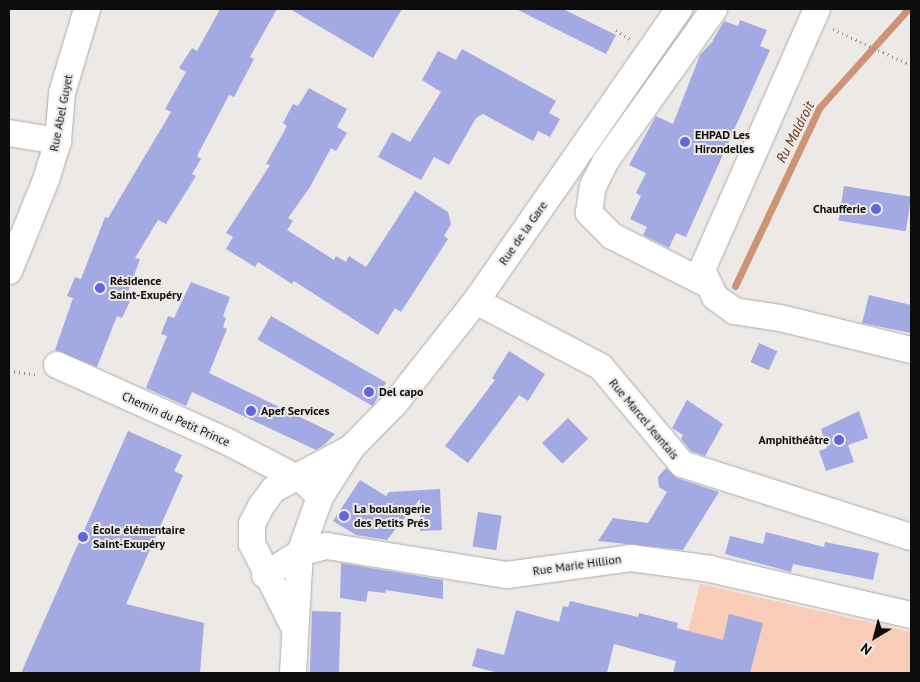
<!DOCTYPE html>
<html>
<head>
<meta charset="utf-8">
<style>
	body { margin:0 }
	#map { position:relative; width:920px; height:682px; overflow:hidden; background:#ece9e7; font-family:"PT Sans",sans-serif }
	div>[style] { position:absolute }
	.green>* { inset:0; background:#f9ccb7 }
	.stream>* { height:7px; margin:-3.5px; padding:0 3.5px; transform-origin:3.5px; border-radius:3.5px; background:#ce9377 }
	.building>* { inset:0; background:#a3aae3; transform-origin:0 0 }
	.path>* { height:3px; margin-top:-1.5px; transform-origin:0; background:repeating-linear-gradient(90deg,#8c8988 0 1px,transparent 0 5px) }
	.roads { filter:drop-shadow(0 0 1px #aeaba9) drop-shadow(0 0 1px #aeaba9) }
	.minor>* { height:26px; margin:-13px; padding:0 13px; transform-origin:13px; border-radius:13px; background:#fff }
	.dots>* { width:14px; height:14px; translate:-50% -50%; box-sizing:border-box; border:2px solid #ece9e7; border-radius:50% }
	span { translate:-50% -50%; white-space:nowrap; text-align:center; line-height:1.15; -webkit-text-stroke:4px #ece9e7; paint-order:stroke }
	.street-label { font-size:12px; color:#0e0d0d }
	.poi-label { font-size:12px; color:#0e0d0d; font-weight:700 }
	.left { translate:0 -50%; text-align:left }
	.right { translate:-100% -50%; text-align:right }
	.water-label { font-size:14px; color:#652e10; font-style:italic }
	.frame { position:absolute; inset:0; border:10px solid #0e0d0d; pointer-events:none }
	.north { position:absolute; left:850px; top:612px; width:50px; height:50px; -webkit-text-stroke:4px #ece9e7; paint-order:stroke; rotate:217deg; font-size:14px; font-weight:700; line-height:20px; text-align:center; color:#0e0d0d }
	.north::after { content:''; display:block; margin:auto; width:18px; height:22px; background:#0e0d0d; clip-path:polygon(50% 0,100% 100%,50% 72%,0 100%) }
</style>
</head>
<body>
<div id="map">
	<div class="green">
		<i style="clip-path:polygon(700px 584px,911px 632px,911px 673px,678px 673px)"></i>
	</div>
	<div class="stream">
		<i style="left:735px;top:286px;width:197px;rotate:-64.7deg"></i>
		<i style="left:819px;top:108px;width:133px;rotate:-48deg"></i>
	</div>
	<div class="building">
		<i style="clip-path:polygon(220px 9px,277px 9px,250px 57px,254px 59px,234px 97px,229px 95px,197px 156px,201px 159px,192px 174px,196px 176px,166px 224px,158px 220px,135px 258px,140px 259px,126px 297px,131px 299px,122px 318px,117px 316px,97px 367px,55px 350px,73px 298px,67px 296px,75px 277px,81px 279px,105px 217px,108px 218px,171px 112px,165px 109px,186px 72px,179px 68px,192px 48px,197px 51px)"></i>
		<i style="clip-path:polygon(290px 9px,402px 9px,373px 58px)"></i>
		<i style="clip-path:polygon(516px 9px,563px 9px,616px 35px,606px 54px)"></i>
		<i style="clip-path:polygon(740px 20px,767px 30px,760px 46px,770px 50px,686px 237px,676px 233px,669px 248px,643px 235px,647px 227px,630px 219px,641px 196px,636px 193px,646px 173px,629px 165px,656px 116px,673px 124px,700px 55px,712px 42px,724px 21px,738px 26px)"></i>
		<i style="clip-path:polygon(462px 49px,556px 101px,549px 113px,560px 119px,550px 137px,538px 131px,533px 141px,483px 114px,476px 118px,449px 165px,434px 157px,421px 180px,378px 157px,392px 132px,410px 142px,441px 92px,422px 80px,438px 51px,456px 60px)"></i>
		<i style="clip-path:polygon(309px 88px,347px 109px,337px 127px,347px 133px,336px 151px,331px 148px,310px 187px,288px 218px,293px 221px,287px 230px,334px 260px,336px 256px,346px 262px,349px 256px,366px 267px,415px 191px,448px 212px,451px 224px,444px 236px,448px 239px,401px 312px,395px 308px,378px 335px,294px 281px,292px 284px,258px 262px,255px 267px,226px 249px,233px 237px,226px 233px,270px 165px,266px 164px,287px 126px,283px 123px,293px 104px,298px 106px)"></i>
		<i style="left:844px;top:186px;width:68px;height:35px;rotate:9deg"></i>
		<i style="clip-path:polygon(191px 282px,230px 297px,223px 316px,226px 318px,223px 327px,227px 329px,209px 373px,335px 434px,324px 445px,316px 450px,192px 392px,186px 406px,146px 388px,167px 336px,161px 334px,168px 316px,174px 318px)"></i>
		<i style="clip-path:polygon(869px 295px,911px 305px,911px 333px,862px 323px)"></i>
		<i style="left:271px;top:316px;width:133px;height:27px;rotate:30deg"></i>
		<i style="left:759px;top:343px;width:20px;height:21px;rotate:24deg"></i>
		<i style="clip-path:polygon(509px 351px,545px 374px,528px 401px,519px 395px,468px 463px,445px 446px,495px 380px,492px 378px)"></i>
		<i style="clip-path:polygon(687px 400px,723px 424px,705px 456px,691px 451px,681px 439px,683px 435px,672px 428px)"></i>
		<i style="clip-path:polygon(859px 411px,868px 438px,848px 445px,854px 462px,826px 471px,819px 451px,827px 448px,821px 429px)"></i>
		<i style="left:568px;top:418px;width:29px;height:36px;rotate:46deg"></i>
		<i style="clip-path:polygon(128px 431px,182px 455px,174px 471px,183px 475px,126px 604px,204px 623px,200px 673px,21px 673px)"></i>
		<i style="clip-path:polygon(666px 468px,677px 478px,719px 492px,683px 550px,598px 541px,613px 518px,648px 523px,667px 492px,659px 487px,658px 477px)"></i>
		<i style="clip-path:polygon(360px 480px,386px 496px,389px 492px,440px 489px,442px 530px,420px 531px,420px 499px,387px 540px,356px 535px,333px 521px)"></i>
		<i style="left:478px;top:512px;width:24px;height:35px;rotate:9deg"></i>
		<i style="clip-path:polygon(766px 532px,824px 547px,825px 542px,879px 553px,873px 580px,793px 564px,791px 572px,725px 554px,730px 536px,763px 544px)"></i>
		<i style="clip-path:polygon(341px 563px,443px 580px,443px 599px,386px 590px,385px 593px,368px 591px,366px 602px,340px 598px)"></i>
		<i style="clip-path:polygon(570px 601px,638px 617px,639px 613px,678px 623px,677px 628px,723px 640px,729px 614px,763px 623px,750px 673px,673px 673px,676px 661px,614px 644px,607px 673px,498px 673px,472px 666px,477px 648px,504px 655px,516px 610px,559px 622px,563px 606px,568px 607px)"></i>
		<i style="left:312px;top:611px;width:29px;height:62px;rotate:2deg"></i>
	</div>
	<div class="path">
		<i style="left:833px;top:29px;width:86px;rotate:24.8deg"></i>
		<i style="left:616px;top:30px;width:17px;rotate:33deg"></i>
		<i style="left:9px;top:371px;width:26px;rotate:7deg"></i>
	</div>
	<div class="roads">
		<div class="minor">
			<i style="left:817px;top:9px;width:285px;rotate:113.8deg"></i>
			<i style="left:702px;top:270px;width:30px;rotate:64deg"></i>
			<i style="left:715px;top:297px;width:24px;rotate:36deg"></i>
			<i style="left:734px;top:311px;width:47px;rotate:8.7deg"></i>
			<i style="left:780px;top:318px;width:135px;rotate:13.7deg"></i>
			<i style="left:9px;top:133px;width:50px;rotate:9.3deg"></i>
			<i style="left:9px;top:271px;width:98px;rotate:-67.9deg"></i>
			<i style="left:46px;top:180px;width:41px;rotate:-72.9deg"></i>
			<i style="left:58px;top:141px;width:48px;rotate:-85.2deg"></i>
			<i style="left:62px;top:93px;width:88px;rotate:-73.4deg"></i>
			<i style="left:709px;top:285px;width:109px;rotate:-153.2deg"></i>
			<i style="left:612px;top:236px;width:33px;rotate:-135deg"></i>
			<i style="left:589px;top:213px;width:27px;rotate:-82deg"></i>
			<i style="left:593px;top:186px;width:27px;rotate:-63deg"></i>
			<i style="left:605px;top:162px;width:188px;rotate:-54.5deg"></i>
			<i style="left:476px;top:301px;width:141px;rotate:27.8deg"></i>
			<i style="left:601px;top:367px;width:126px;rotate:50.1deg"></i>
			<i style="left:682px;top:464px;width:240px;rotate:17.7deg"></i>
			<i style="left:57px;top:365px;width:188px;rotate:24.2deg"></i>
			<i style="left:228px;top:442px;width:87px;rotate:27.5deg"></i>
			<i style="left:305px;top:482px;width:21px;rotate:45deg"></i>
			<i style="left:265px;top:575px;width:41px;rotate:-32.2deg"></i>
			<i style="left:300px;top:553px;width:28px;rotate:-15deg"></i>
			<i style="left:327px;top:546px;width:182px;rotate:9.2deg"></i>
			<i style="left:507px;top:575px;width:125px;rotate:-7.8deg"></i>
			<i style="left:631px;top:558px;width:80px;rotate:7.9deg"></i>
			<i style="left:710px;top:569px;width:206px;rotate:12.9deg"></i>
			<i style="left:294px;top:627px;width:93px;rotate:-116.8deg"></i>
			<i style="left:252px;top:544px;width:20px;rotate:-90deg"></i>
			<i style="left:252px;top:524px;width:20px;rotate:-63deg"></i>
			<i style="left:261px;top:506px;width:21px;rotate:-53deg"></i>
			<i style="left:274px;top:489px;width:87px;rotate:-28deg"></i>
			<i style="left:293px;top:673px;width:120px;rotate:-86.7deg"></i>
			<i style="left:300px;top:553px;width:59px;rotate:-70.3deg"></i>
			<i style="left:320px;top:497px;width:59px;rotate:-57.4deg"></i>
			<i style="left:352px;top:447px;width:63px;rotate:-45.6deg"></i>
			<i style="left:396px;top:402px;width:129px;rotate:-51.6deg"></i>
			<i style="left:476px;top:301px;width:356px;rotate:-55.2deg"></i>
		</div>
	</div>
	<div class="dots">
		<i style="left:685px;top:142px;background:#6366de"></i>
		<i style="left:876px;top:209px;background:#6366de"></i>
		<i style="left:100px;top:288px;background:#6366de"></i>
		<i style="left:369px;top:392px;background:#6366de"></i>
		<i style="left:251px;top:411px;background:#6366de"></i>
		<i style="left:839px;top:440px;background:#6366de"></i>
		<i style="left:344px;top:516px;background:#6366de"></i>
		<i style="left:83px;top:537px;background:#6366de"></i>
	</div>
	<div class="street-label">
		<span style="left:61px;top:113px;rotate:-79deg">Rue Abel Guyet</span>
		<span style="left:523px;top:233px;rotate:-55deg">Rue de la Gare</span>
		<span style="left:176px;top:419px;rotate:24deg">Chemin du Petit Prince</span>
		<span style="left:644px;top:419px;rotate:50deg">Rue Marcel Jeantais</span>
		<span style="left:577px;top:565px;rotate:-8deg">Rue Marie Hillion</span>
	</div>
	<div class="poi-label">
		<span class="left" style="left:695px;top:142px">EHPAD Les<br>Hirondelles</span>
		<span class="right" style="left:866px;top:209px">Chaufferie</span>
		<span class="left" style="left:110px;top:288px">Résidence<br>Saint-Exupéry</span>
		<span class="left" style="left:379px;top:392px">Del capo</span>
		<span class="left" style="left:261px;top:411px">Apef Services</span>
		<span class="right" style="left:829px;top:440px">Amphithéâtre</span>
		<span class="left" style="left:354px;top:516px">La boulangerie<br>des Petits Prés</span>
		<span class="left" style="left:93px;top:537px">École élémentaire<br>Saint-Exupéry</span>
	</div>
	<div class="water-label">
		<span style="left:795px;top:132px;rotate:-63deg">Ru Maldroit</span>
	</div>
	<div class="frame"></div>
	<div class="north">N</div>
</div>
</body>
</html>
